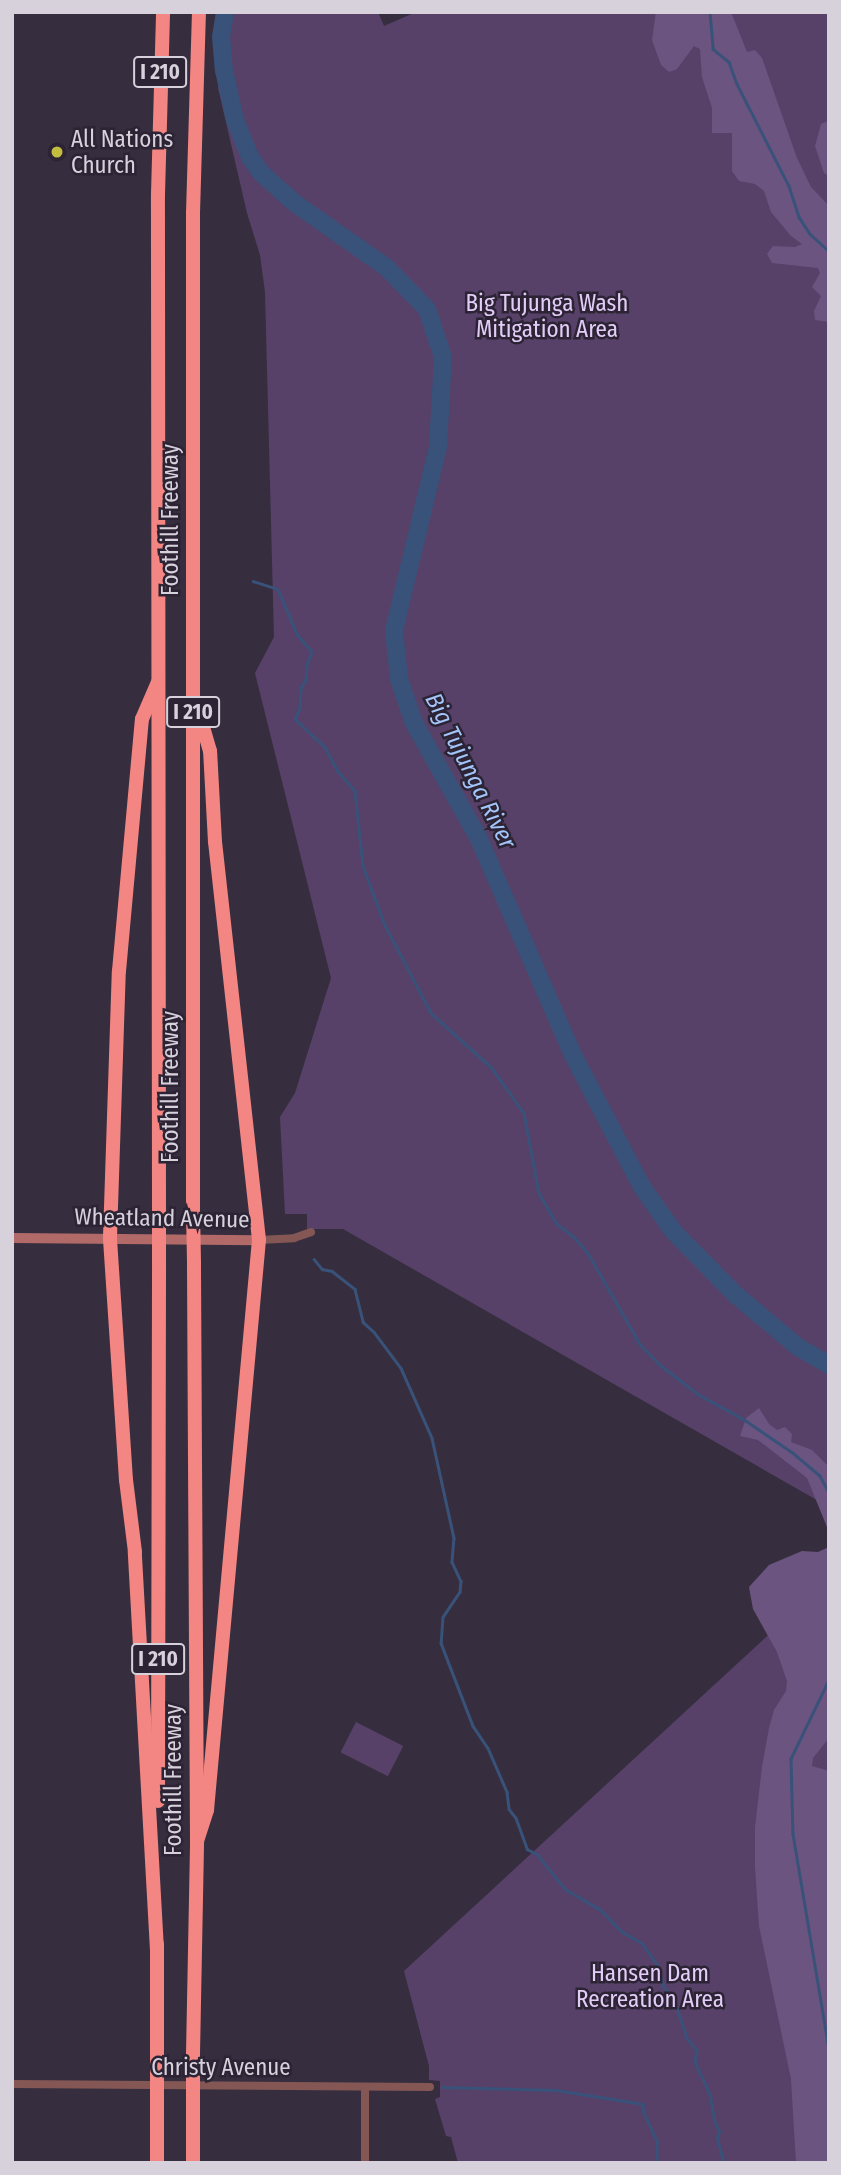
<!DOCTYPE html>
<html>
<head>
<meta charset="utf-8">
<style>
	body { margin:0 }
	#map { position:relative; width:841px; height:2175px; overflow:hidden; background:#362e3e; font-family:"Fira Sans Condensed",sans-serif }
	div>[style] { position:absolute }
	.green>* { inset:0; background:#574169; transform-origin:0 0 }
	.forest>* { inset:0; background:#6c5480 }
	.stream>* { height:2.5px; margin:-1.25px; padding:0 1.25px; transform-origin:1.25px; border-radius:1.25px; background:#39527a }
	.river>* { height:18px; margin:-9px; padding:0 9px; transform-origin:9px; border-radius:9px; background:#39527a }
	.street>* { height:8px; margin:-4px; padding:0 4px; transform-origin:4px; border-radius:4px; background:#845755 }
	.secondary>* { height:10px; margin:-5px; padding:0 5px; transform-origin:5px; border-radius:5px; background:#b16a68 }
	.highway>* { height:14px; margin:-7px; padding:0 7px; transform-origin:7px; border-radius:7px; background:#f38582 }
	.highway-bridge>* { height:14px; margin:-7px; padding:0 7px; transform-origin:7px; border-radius:7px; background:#f38582 }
	.dots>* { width:19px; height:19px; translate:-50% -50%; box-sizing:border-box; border:4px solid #2c2434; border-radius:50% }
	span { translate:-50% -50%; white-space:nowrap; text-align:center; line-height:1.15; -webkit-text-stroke:5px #2c2434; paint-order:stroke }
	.shield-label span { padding:2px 5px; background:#2c2434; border:2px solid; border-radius:5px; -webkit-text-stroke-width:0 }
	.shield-label { font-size:21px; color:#d7d1dc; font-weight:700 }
	.poi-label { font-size:23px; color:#d7d1dc }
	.left { translate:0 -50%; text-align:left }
	.park-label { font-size:23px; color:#e3ccf7 }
	.street-label { font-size:23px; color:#d7d1dc }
	.water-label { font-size:24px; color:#a4c5fa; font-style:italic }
	.frame { position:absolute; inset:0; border:14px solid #d7d1dc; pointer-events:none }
</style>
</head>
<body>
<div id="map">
	<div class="green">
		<i style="clip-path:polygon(222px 12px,378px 12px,384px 26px,416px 12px,829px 12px,829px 1507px,343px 1229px,307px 1229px,307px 1214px,285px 1214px,280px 1117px,295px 1093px,331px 978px,255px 673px,274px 637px,265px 292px,260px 255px,247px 213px,218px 88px)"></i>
		<i style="clip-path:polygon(829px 1579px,829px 2163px,458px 2163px,451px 2137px,446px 2136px,435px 2099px,440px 2097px,440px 2081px,429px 2080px,429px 2066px,404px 1971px)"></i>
		<i style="left:356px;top:1722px;width:53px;height:34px;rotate:27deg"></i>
	</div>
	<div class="forest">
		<i style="clip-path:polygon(656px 12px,731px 12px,747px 52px,755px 50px,762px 58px,797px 158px,811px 187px,829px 206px,829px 322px,815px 320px,814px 311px,821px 296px,812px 287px,820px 273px,818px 268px,772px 263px,767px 254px,773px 246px,795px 247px,802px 244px,791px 236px,771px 212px,764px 191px,755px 184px,739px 181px,732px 171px,732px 133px,712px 133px,712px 108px,702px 77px,700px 49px,694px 46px,677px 69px,669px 72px,661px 65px,652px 40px)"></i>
		<i style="clip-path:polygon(828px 121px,829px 121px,829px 176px,824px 173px,815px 146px,821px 124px)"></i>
		<i style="clip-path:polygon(759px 1408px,769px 1424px,777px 1430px,785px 1427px,792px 1434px,791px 1442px,812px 1450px,829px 1467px,829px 1532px,807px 1478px,758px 1440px,740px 1436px,746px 1418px)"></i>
		<i style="clip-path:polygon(829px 1547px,829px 1738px,813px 1758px,812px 1766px,829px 1771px,829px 2163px,796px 2163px,791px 2079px,759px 1926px,755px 1867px,755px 1827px,762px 1767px,769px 1728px,774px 1710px,786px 1691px,787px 1681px,777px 1652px,753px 1609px,749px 1587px,769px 1565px,802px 1551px,818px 1552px)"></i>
	</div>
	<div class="stream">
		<i style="left:710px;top:12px;width:37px;rotate:85deg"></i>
		<i style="left:713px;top:49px;width:21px;rotate:39deg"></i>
		<i style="left:729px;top:62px;width:23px;rotate:70deg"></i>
		<i style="left:737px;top:84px;width:114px;rotate:63deg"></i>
		<i style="left:789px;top:186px;width:33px;rotate:72deg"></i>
		<i style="left:799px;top:217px;width:20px;rotate:57deg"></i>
		<i style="left:810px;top:234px;width:25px;rotate:42deg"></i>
		<i style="left:253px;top:581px;width:26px;rotate:18deg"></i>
		<i style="left:278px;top:589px;width:49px;rotate:67.1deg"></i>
		<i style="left:297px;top:634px;width:23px;rotate:50deg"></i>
		<i style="left:312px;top:652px;width:14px;rotate:111deg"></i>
		<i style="left:307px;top:665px;width:15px;rotate:94deg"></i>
		<i style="left:306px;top:680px;width:9px;rotate:122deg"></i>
		<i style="left:301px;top:688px;width:21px;rotate:93deg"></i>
		<i style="left:300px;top:709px;width:11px;rotate:117deg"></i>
		<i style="left:295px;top:719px;width:41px;rotate:43deg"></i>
		<i style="left:325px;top:747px;width:26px;rotate:62deg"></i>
		<i style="left:337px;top:770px;width:28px;rotate:49deg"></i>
		<i style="left:355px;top:791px;width:75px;rotate:83.9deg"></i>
		<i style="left:363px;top:866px;width:63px;rotate:69.6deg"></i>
		<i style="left:385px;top:925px;width:99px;rotate:62.4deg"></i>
		<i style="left:431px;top:1013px;width:81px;rotate:42deg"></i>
		<i style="left:491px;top:1067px;width:57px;rotate:54.3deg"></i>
		<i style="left:524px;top:1113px;width:81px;rotate:79.4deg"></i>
		<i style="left:539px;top:1193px;width:34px;rotate:60deg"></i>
		<i style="left:556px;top:1223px;width:24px;rotate:38deg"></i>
		<i style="left:575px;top:1238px;width:20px;rotate:49deg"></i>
		<i style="left:588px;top:1253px;width:105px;rotate:60.3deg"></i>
		<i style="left:640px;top:1344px;width:28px;rotate:46deg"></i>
		<i style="left:659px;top:1364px;width:49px;rotate:37.6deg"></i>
		<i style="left:698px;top:1394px;width:54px;rotate:29deg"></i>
		<i style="left:745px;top:1420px;width:58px;rotate:34.5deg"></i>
		<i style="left:793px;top:1453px;width:35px;rotate:40deg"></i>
		<i style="left:820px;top:1476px;width:18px;rotate:61deg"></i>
		<i style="left:314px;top:1259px;width:13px;rotate:51deg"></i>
		<i style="left:322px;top:1269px;width:10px;rotate:11deg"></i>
		<i style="left:332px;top:1271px;width:29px;rotate:38deg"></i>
		<i style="left:355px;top:1289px;width:34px;rotate:76deg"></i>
		<i style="left:363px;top:1322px;width:15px;rotate:42deg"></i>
		<i style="left:374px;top:1332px;width:45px;rotate:53.1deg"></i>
		<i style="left:401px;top:1368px;width:77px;rotate:66.1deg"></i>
		<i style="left:432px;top:1438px;width:102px;rotate:77.6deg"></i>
		<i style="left:454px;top:1538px;width:24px;rotate:95deg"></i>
		<i style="left:452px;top:1562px;width:21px;rotate:65deg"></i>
		<i style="left:461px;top:1581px;width:11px;rotate:95deg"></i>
		<i style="left:460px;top:1592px;width:30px;rotate:124deg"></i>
		<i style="left:443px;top:1617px;width:26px;rotate:94deg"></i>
		<i style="left:441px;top:1643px;width:89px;rotate:68.9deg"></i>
		<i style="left:473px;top:1726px;width:27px;rotate:56deg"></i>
		<i style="left:488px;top:1748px;width:48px;rotate:66.6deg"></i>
		<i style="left:507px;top:1792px;width:17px;rotate:83deg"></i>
		<i style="left:509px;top:1809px;width:11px;rotate:52deg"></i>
		<i style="left:516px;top:1818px;width:33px;rotate:70deg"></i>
		<i style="left:527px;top:1849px;width:11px;rotate:27deg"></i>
		<i style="left:537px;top:1854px;width:45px;rotate:51.3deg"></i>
		<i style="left:565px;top:1889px;width:42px;rotate:30.3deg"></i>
		<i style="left:601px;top:1910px;width:29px;rotate:46deg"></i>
		<i style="left:621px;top:1931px;width:24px;rotate:30deg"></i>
		<i style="left:642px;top:1943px;width:28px;rotate:55deg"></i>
		<i style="left:658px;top:1966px;width:22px;rotate:74deg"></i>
		<i style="left:664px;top:1987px;width:16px;rotate:50deg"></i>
		<i style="left:674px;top:1999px;width:41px;rotate:71.6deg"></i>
		<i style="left:687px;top:2038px;width:16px;rotate:52deg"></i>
		<i style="left:697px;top:2051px;width:11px;rotate:100deg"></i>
		<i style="left:695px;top:2062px;width:35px;rotate:65deg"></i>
		<i style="left:710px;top:2094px;width:29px;rotate:80deg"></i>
		<i style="left:715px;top:2123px;width:10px;rotate:61deg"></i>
		<i style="left:720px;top:2132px;width:6px;rotate:121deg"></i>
		<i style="left:717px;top:2137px;width:27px;rotate:75deg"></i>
		<i style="left:829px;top:1680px;width:88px;rotate:115.7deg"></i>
		<i style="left:791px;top:1759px;width:75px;rotate:88.5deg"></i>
		<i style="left:793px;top:1834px;width:217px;rotate:80.5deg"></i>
		<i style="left:442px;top:2087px;width:114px;rotate:1.5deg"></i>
		<i style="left:556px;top:2090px;width:88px;rotate:9.1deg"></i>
		<i style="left:643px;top:2104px;width:9px;rotate:84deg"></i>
		<i style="left:644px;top:2113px;width:31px;rotate:65deg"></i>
		<i style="left:657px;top:2141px;width:22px;rotate:90deg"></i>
	</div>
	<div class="river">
		<i style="left:225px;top:12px;width:25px;rotate:99deg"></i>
		<i style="left:221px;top:37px;width:33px;rotate:85deg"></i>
		<i style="left:224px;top:70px;width:51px;rotate:77.6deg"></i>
		<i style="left:235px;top:120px;width:40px;rotate:68deg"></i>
		<i style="left:250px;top:157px;width:19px;rotate:55deg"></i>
		<i style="left:261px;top:173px;width:47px;rotate:41.5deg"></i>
		<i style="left:296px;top:204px;width:110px;rotate:35deg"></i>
		<i style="left:386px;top:267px;width:59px;rotate:45.7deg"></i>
		<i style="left:427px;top:309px;width:51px;rotate:71.6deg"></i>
		<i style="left:443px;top:357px;width:90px;rotate:93.2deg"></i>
		<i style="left:438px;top:447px;width:188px;rotate:103.5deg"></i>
		<i style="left:394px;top:630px;width:49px;rotate:84.2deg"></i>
		<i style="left:399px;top:679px;width:46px;rotate:71.2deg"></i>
		<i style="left:414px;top:723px;width:133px;rotate:60.7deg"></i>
		<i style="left:479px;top:839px;width:233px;rotate:66.5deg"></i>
		<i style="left:572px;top:1053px;width:151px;rotate:62.4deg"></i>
		<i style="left:642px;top:1187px;width:54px;rotate:54.8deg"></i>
		<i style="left:673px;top:1231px;width:90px;rotate:45.5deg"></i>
		<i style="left:736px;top:1295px;width:81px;rotate:40deg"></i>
		<i style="left:798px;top:1347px;width:36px;rotate:30deg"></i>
	</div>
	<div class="street">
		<i style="left:259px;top:1240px;width:35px;rotate:-3deg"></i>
		<i style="left:294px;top:1238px;width:18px;rotate:-19deg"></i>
		<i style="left:12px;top:2084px;width:418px;rotate:0.4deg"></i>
		<i style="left:365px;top:2087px;width:76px;rotate:90deg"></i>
	</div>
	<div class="secondary">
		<i style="left:12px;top:1238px;width:247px;rotate:0.5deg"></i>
	</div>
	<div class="highway">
		<i style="left:193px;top:1210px;width:997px;rotate:-90deg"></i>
		<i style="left:193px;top:213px;width:201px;rotate:-88.3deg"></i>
		<i style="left:159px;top:1211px;width:1017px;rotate:-90.06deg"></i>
		<i style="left:158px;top:194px;width:182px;rotate:-88.4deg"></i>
		<i style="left:158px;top:1801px;width:537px;rotate:-89.89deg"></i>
		<i style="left:197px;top:1841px;width:33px;rotate:-72deg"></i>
		<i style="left:207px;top:1810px;width:572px;rotate:-84.79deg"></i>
		<i style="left:259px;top:1240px;width:400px;rotate:-96.3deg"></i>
		<i style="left:215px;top:842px;width:91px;rotate:-93.1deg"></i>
		<i style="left:210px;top:751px;width:43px;rotate:-106.3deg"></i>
		<i style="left:157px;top:1950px;width:399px;rotate:-93.2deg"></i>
		<i style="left:135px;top:1552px;width:73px;rotate:-97.1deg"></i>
		<i style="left:126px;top:1480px;width:244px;rotate:-93.8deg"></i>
		<i style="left:110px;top:1237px;width:266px;rotate:-88.1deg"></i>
		<i style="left:119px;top:971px;width:253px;rotate:-84.8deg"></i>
		<i style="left:142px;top:719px;width:40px;rotate:-66.6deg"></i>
		<i style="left:157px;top:2054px;width:110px;rotate:-90deg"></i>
		<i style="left:193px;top:2054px;width:213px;rotate:-88.9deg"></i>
		<i style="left:197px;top:1841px;width:577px;rotate:-90.3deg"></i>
		<i style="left:157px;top:2163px;width:49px;rotate:-90deg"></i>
		<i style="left:193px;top:2163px;width:49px;rotate:-90deg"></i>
	</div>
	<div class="highway-bridge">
		<i style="left:193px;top:1210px;width:54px;rotate:88.9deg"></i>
		<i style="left:159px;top:1264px;width:53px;rotate:-90deg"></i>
		<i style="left:157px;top:2114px;width:60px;rotate:-90deg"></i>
		<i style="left:193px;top:2114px;width:60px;rotate:-90deg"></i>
	</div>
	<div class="dots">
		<i style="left:57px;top:152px;background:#c2bd3f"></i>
	</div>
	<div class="shield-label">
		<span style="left:160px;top:72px">I 210</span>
		<span style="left:193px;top:712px">I 210</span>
		<span style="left:158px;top:1659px">I 210</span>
	</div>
	<div class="poi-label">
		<span class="left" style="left:71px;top:152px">All Nations<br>Church</span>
	</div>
	<div class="park-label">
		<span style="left:547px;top:316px">Big Tujunga Wash<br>Mitigation Area</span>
		<span style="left:650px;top:1986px">Hansen Dam<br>Recreation Area</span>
	</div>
	<div class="street-label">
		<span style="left:170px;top:520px;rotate:-90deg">Foothill Freeway</span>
		<span style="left:170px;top:1087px;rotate:-90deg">Foothill Freeway</span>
		<span style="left:162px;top:1218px;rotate:1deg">Wheatland Avenue</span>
		<span style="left:173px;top:1780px;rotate:-90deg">Foothill Freeway</span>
		<span style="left:221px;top:2067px">Christy Avenue</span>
	</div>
	<div class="water-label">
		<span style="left:470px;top:771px;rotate:63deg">Big Tujunga River</span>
	</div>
	<div class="frame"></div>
</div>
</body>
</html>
